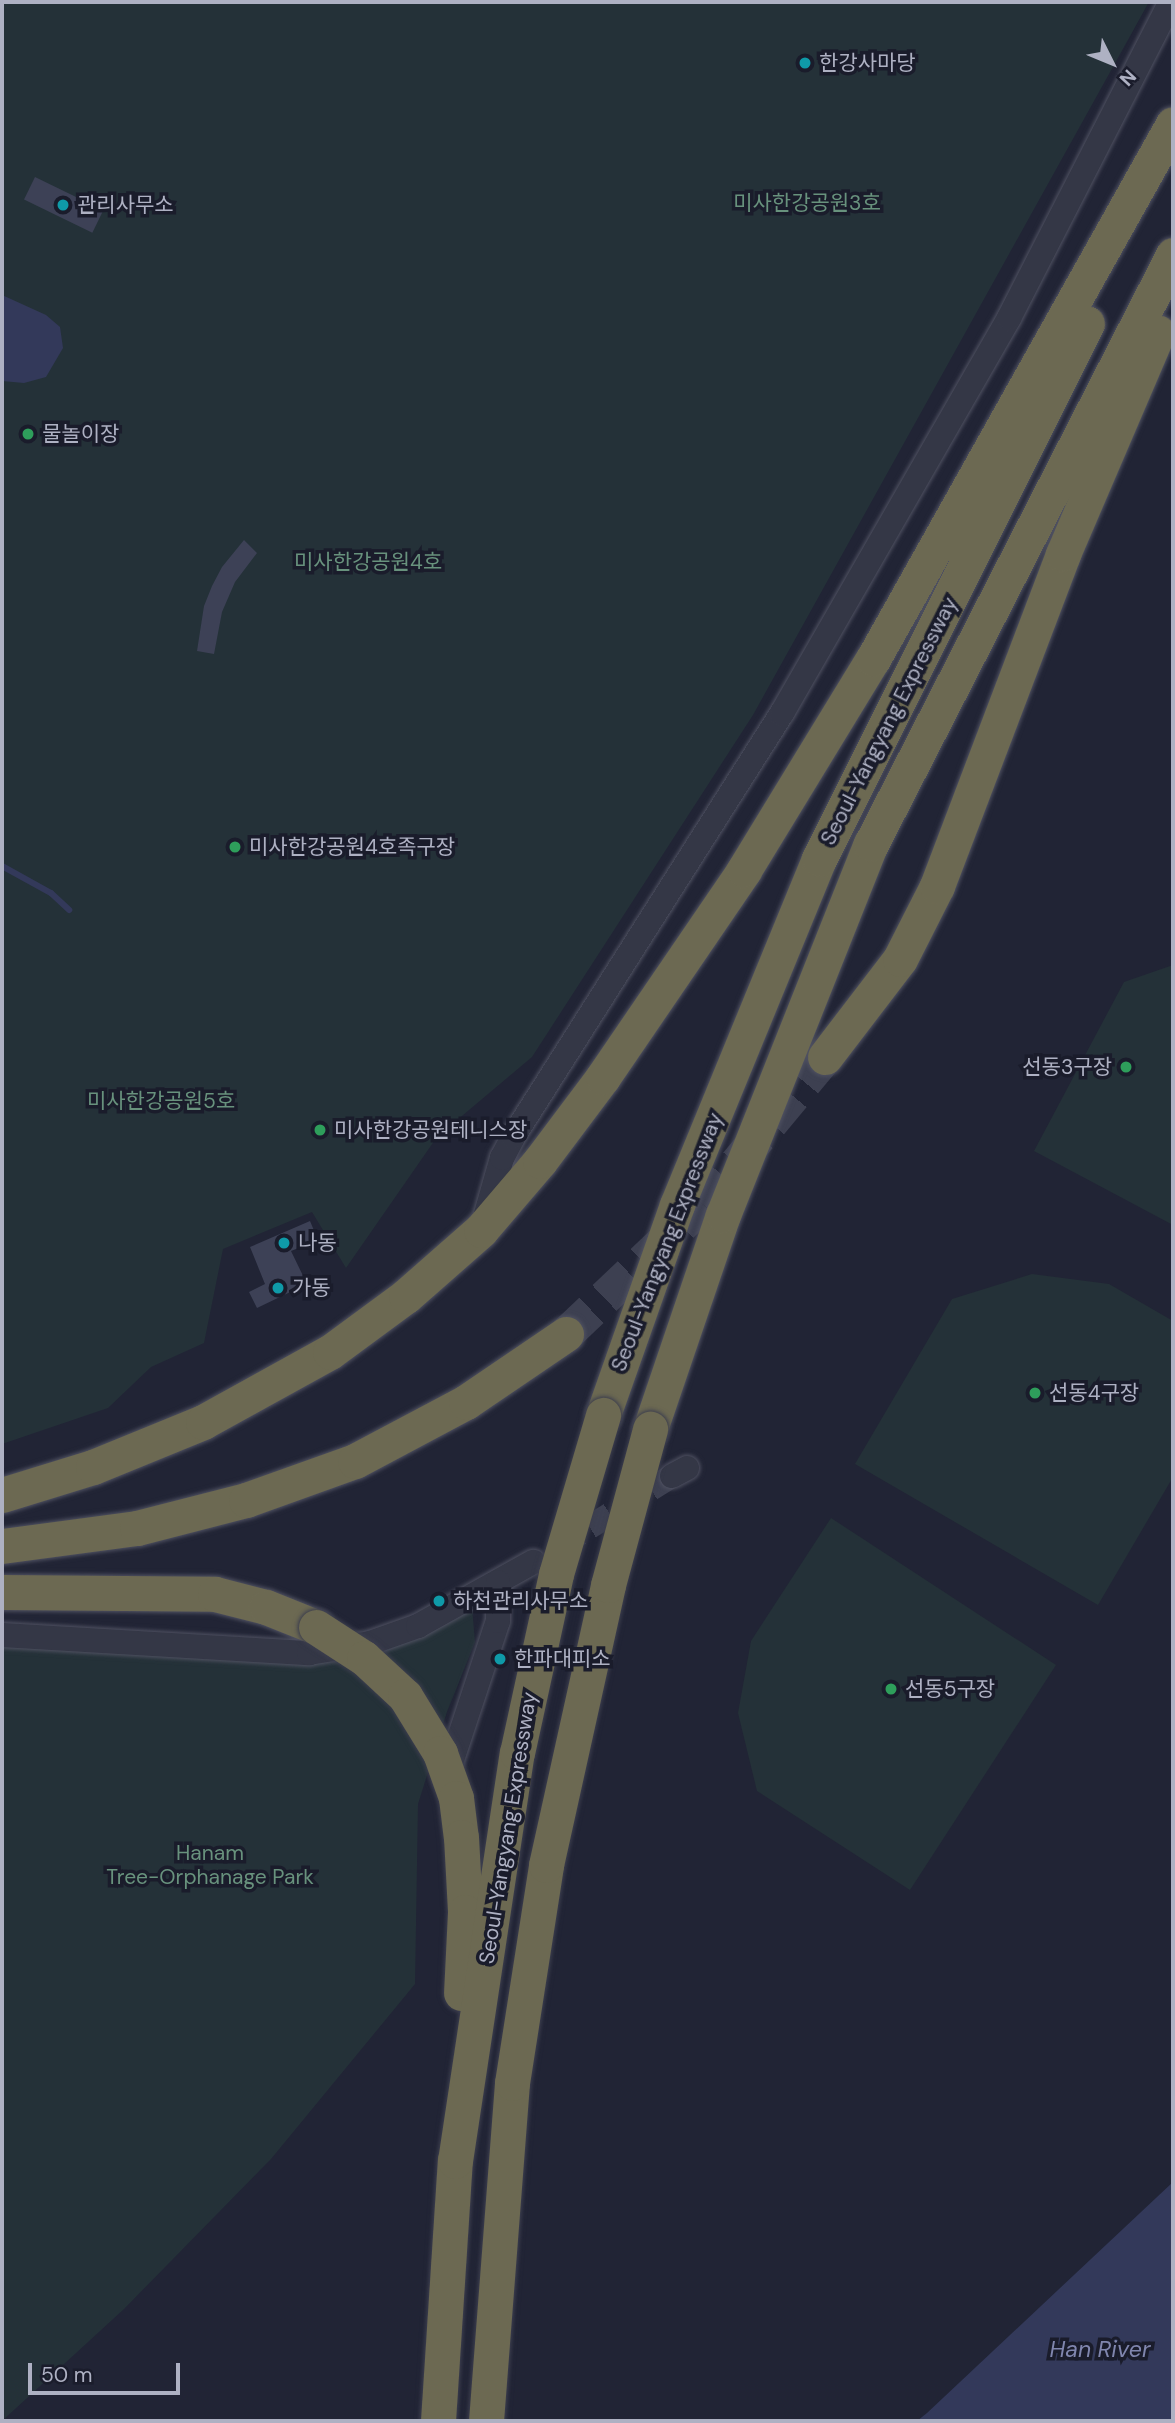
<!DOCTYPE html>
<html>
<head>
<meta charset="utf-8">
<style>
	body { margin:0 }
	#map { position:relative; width:1175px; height:2423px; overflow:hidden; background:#212435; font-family:"DM Sans","Noto Sans KR",sans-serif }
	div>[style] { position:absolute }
	.green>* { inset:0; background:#243138 }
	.water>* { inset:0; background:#33395a }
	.stream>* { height:6px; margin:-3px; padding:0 3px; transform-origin:3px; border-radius:3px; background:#33395a }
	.building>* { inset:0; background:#3d4156; transform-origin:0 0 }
	.minor-tunnel>* { height:24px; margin-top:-12px; transform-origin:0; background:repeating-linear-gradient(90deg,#3d4051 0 24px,transparent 0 36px) }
	.highway-tunnel>* { height:35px; margin-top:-17.5px; transform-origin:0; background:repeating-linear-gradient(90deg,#3d4051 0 35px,transparent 0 53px) }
	.roads { filter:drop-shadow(0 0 2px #4f5161) drop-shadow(0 0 2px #4f5161) }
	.minor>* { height:24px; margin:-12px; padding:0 12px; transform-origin:12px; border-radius:12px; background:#343746 }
	.highway>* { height:35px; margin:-17.5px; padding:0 17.5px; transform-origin:17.5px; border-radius:17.5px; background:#6c6952 }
	.bridges { filter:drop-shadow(0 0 2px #3c3e4e) drop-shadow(0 0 2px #3c3e4e) }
	.highway-bridge>* { height:35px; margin:-17.5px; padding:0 17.5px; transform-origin:17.5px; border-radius:17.5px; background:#6c6952 }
	.dots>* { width:19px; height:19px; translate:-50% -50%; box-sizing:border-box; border:4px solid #1a1c2b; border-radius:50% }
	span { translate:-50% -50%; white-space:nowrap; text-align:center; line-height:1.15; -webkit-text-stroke:7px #1a1c2b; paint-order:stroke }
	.poi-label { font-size:21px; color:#aeb1c3 }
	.left { translate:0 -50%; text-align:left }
	.right { translate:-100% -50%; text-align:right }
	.park-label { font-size:21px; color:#68927d }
	.street-label { font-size:21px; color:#aeb1c3 }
	.water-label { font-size:23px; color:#8086ae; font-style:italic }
	.frame { position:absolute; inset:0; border:4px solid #aeb1c3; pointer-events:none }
	.north { position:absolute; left:1077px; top:28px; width:70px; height:70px; -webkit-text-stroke:5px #1a1c2b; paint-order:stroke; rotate:133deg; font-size:19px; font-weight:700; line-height:28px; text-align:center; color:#aeb1c3 }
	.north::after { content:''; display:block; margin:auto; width:24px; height:32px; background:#aeb1c3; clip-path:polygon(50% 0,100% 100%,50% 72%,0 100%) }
	.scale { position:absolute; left:28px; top:2363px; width:152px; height:32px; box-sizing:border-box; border:4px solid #aeb1c3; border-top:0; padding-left:9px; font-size:21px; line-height:24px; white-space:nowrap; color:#aeb1c3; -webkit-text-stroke:5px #1a1c2b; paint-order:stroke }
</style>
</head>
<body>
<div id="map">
	<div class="green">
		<i style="clip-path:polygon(2px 2px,1149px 2px,753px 715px,532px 1057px,437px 1137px,346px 1268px,312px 1212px,223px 1249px,204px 1343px,151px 1367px,108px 1408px,2px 1444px)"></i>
		<i style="clip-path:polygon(1173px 965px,1173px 1225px,1034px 1151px,1124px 982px)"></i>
		<i style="clip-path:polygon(1032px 1274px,1109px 1284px,1173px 1321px,1173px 1477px,1098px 1605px,855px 1464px,952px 1299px)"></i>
		<i style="clip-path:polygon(831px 1518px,1056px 1665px,910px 1890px,757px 1791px,738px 1713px,751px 1641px)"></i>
		<i style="clip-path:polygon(472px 1607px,475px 1642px,447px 1712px,418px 1804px,415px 1984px,271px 2159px,124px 2309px,2px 2421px,2px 1646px,349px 1661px)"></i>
	</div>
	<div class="water">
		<i style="clip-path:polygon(2px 295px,46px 315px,60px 327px,63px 348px,46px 377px,24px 383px,2px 381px)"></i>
		<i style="clip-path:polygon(1173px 2182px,1173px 2421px,917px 2421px,927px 2413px)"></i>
	</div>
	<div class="stream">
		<i style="left:2px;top:866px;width:56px;rotate:28.9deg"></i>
		<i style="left:51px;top:893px;width:25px;rotate:43deg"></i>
	</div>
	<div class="building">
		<i style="left:35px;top:177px;width:76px;height:25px;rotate:26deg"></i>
		<i style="clip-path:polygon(244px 540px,257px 553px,235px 582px,222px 612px,214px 654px,197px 651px,204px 606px,212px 586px,222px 567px)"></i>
		<i style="clip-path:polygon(310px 1221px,318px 1240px,291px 1251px,307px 1284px,257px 1308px,249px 1292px,265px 1284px,250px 1247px)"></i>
	</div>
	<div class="minor-tunnel">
		<i style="left:559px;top:1546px;width:133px;rotate:-31.8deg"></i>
	</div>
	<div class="highway-tunnel">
		<i style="left:566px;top:1334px;width:189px;rotate:-43.5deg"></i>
		<i style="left:703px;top:1204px;width:191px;rotate:-50.3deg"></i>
	</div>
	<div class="roads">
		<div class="minor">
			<i style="left:484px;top:1221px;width:66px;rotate:-74.1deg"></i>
			<i style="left:502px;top:1158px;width:24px;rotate:-62deg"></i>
			<i style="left:513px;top:1137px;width:502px;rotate:-57.61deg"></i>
			<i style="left:782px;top:713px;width:456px;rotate:-60.1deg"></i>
			<i style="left:1009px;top:318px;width:355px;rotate:-62.9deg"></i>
			<i style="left:672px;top:1476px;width:17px;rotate:-28deg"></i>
			<i style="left:2px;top:1635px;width:308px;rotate:3.4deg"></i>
			<i style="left:309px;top:1653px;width:62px;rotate:-9.3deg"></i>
			<i style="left:370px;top:1643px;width:51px;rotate:-19.5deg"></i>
			<i style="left:418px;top:1626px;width:132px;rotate:-29.1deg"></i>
			<i style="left:446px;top:1778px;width:165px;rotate:-71.7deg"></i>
			<i style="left:498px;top:1621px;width:39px;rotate:-90deg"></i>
		</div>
		<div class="highway">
			<i style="left:825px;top:1057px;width:123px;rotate:-52.6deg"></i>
			<i style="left:900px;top:959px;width:82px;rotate:-63.1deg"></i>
			<i style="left:937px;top:886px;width:355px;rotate:-69.2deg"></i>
			<i style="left:1063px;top:554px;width:241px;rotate:-66.8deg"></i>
			<i style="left:603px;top:1415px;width:223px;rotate:-70.6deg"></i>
			<i style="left:677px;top:1205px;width:374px;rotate:-67.7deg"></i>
			<i style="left:819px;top:859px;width:599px;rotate:-63.43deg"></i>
			<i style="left:650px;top:1429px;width:226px;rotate:-71.2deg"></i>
			<i style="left:723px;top:1215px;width:399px;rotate:-68.3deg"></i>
			<i style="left:871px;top:844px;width:662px;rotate:-62.85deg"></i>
			<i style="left:2px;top:1495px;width:95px;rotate:-17.1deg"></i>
			<i style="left:93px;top:1467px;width:119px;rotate:-22.2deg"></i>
			<i style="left:203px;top:1422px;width:145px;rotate:-28.9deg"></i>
			<i style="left:330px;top:1352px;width:94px;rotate:-36.4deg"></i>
			<i style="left:406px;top:1296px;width:100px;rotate:-41.3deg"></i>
			<i style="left:481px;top:1230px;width:91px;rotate:-49.5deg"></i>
			<i style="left:540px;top:1161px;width:105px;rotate:-53.1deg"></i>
			<i style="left:603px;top:1077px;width:250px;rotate:-55.7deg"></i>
			<i style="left:744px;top:870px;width:247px;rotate:-58.6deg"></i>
			<i style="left:873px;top:659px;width:613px;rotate:-60.72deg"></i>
			<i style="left:2px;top:1546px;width:136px;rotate:-7.6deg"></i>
			<i style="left:137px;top:1528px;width:113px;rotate:-14.4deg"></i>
			<i style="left:246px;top:1500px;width:116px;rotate:-19.7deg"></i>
			<i style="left:355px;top:1461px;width:126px;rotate:-28deg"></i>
			<i style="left:466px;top:1402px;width:121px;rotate:-34.2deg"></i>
			<i style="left:2px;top:1592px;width:213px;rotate:0.5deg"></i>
			<i style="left:215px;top:1594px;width:53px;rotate:14.3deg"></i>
			<i style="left:266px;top:1607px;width:54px;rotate:21.8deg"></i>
		</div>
	</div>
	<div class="bridges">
		<div class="highway-bridge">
			<i style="left:316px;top:1627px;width:57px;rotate:32.9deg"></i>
			<i style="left:364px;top:1658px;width:56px;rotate:42.8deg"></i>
			<i style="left:405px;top:1696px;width:67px;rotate:58.4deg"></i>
			<i style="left:440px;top:1753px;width:48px;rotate:70.4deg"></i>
			<i style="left:456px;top:1798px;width:39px;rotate:83deg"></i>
			<i style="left:461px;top:1837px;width:75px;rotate:86.9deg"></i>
			<i style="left:465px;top:1912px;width:81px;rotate:92.8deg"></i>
			<i style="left:438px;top:2421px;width:261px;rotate:-86.3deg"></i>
			<i style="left:455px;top:2161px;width:413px;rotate:-81.4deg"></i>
			<i style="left:517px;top:1753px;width:183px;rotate:-77.7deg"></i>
			<i style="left:556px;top:1574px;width:166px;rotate:-73.5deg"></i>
			<i style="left:486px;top:2421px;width:339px;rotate:-85.6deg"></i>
			<i style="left:512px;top:2083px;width:221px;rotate:-81.1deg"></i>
			<i style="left:546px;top:1865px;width:287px;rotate:-77.5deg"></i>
			<i style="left:608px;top:1585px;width:162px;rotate:-74.9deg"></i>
		</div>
	</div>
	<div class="dots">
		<i style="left:805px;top:63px;background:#0f9aa8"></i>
		<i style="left:63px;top:205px;background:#0f9aa8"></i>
		<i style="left:28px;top:434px;background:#2e9e5b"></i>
		<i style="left:235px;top:847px;background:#2e9e5b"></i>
		<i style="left:1126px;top:1067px;background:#2e9e5b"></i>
		<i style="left:320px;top:1130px;background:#2e9e5b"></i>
		<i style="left:284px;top:1243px;background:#0f9aa8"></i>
		<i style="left:278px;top:1288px;background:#0f9aa8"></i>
		<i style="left:1035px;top:1393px;background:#2e9e5b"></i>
		<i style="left:439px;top:1601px;background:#0f9aa8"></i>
		<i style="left:500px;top:1659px;background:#0f9aa8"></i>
		<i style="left:891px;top:1689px;background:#2e9e5b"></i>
	</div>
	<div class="poi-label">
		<span class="left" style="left:819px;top:63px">한강사마당</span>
		<span class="left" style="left:77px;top:205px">관리사무소</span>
		<span class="left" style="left:42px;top:434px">물놀이장</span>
		<span class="left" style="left:249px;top:847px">미사한강공원4호족구장</span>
		<span class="right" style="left:1112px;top:1067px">선동3구장</span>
		<span class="left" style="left:334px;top:1130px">미사한강공원테니스장</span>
		<span class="left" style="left:298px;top:1243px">나동</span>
		<span class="left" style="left:292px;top:1288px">가동</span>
		<span class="left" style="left:1049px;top:1393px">선동4구장</span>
		<span class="left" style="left:453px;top:1601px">하천관리사무소</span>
		<span class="left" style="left:514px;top:1659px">한파대피소</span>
		<span class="left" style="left:905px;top:1689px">선동5구장</span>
	</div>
	<div class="park-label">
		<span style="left:807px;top:203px">미사한강공원3호</span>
		<span style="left:368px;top:562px">미사한강공원4호</span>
		<span style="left:161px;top:1101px">미사한강공원5호</span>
		<span style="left:210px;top:1865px">Hanam<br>Tree-Orphanage Park</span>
	</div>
	<div class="street-label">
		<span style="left:889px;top:721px;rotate:-63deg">Seoul-Yangyang Expressway</span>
		<span style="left:667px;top:1242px;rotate:-69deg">Seoul-Yangyang Expressway</span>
		<span style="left:508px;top:1828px;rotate:-81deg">Seoul-Yangyang Expressway</span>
	</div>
	<div class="water-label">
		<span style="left:1100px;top:2349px">Han River</span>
	</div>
	<div class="frame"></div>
	<div class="north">N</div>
	<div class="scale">50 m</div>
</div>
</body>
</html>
